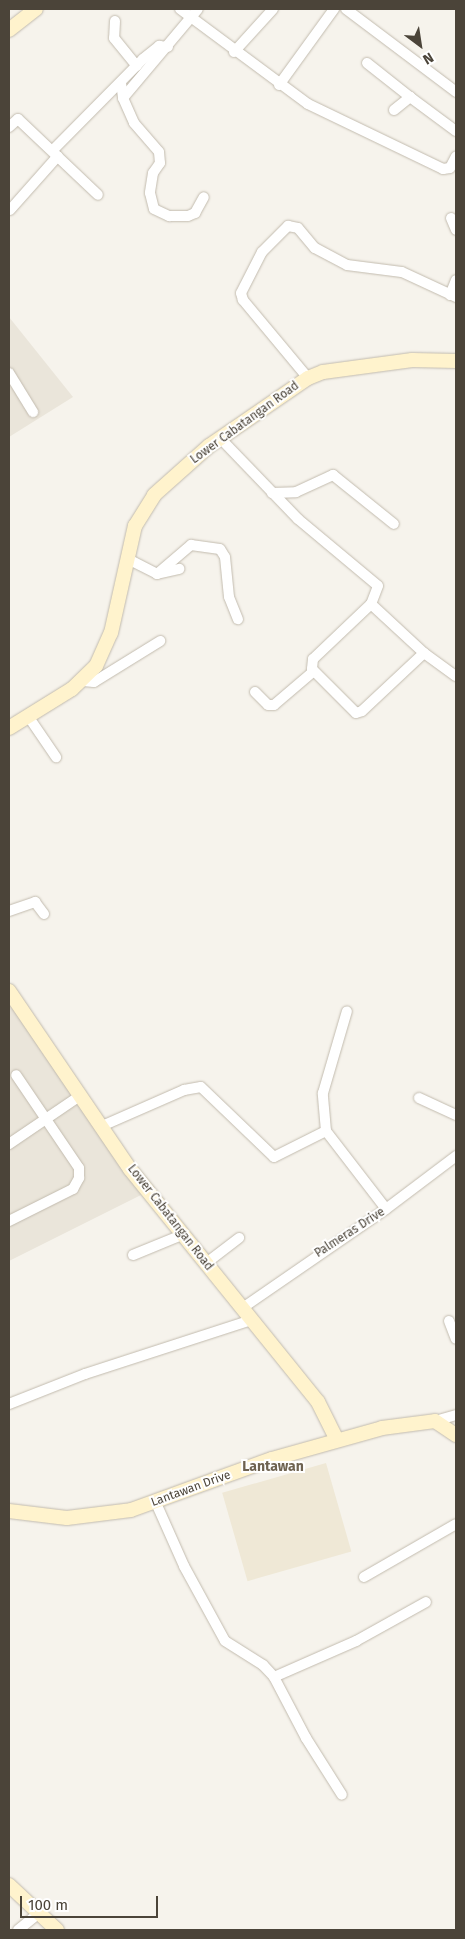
<!DOCTYPE html>
<html>
<head>
<meta charset="utf-8">
<style>
	body { margin:0 }
	#map { position:relative; width:465px; height:1939px; overflow:hidden; background:#f6f3ec; font-family:"Fira Sans",sans-serif }
	div>[style] { position:absolute }
	.residential>* { inset:0; background:#eae5da }
	.education>* { inset:0; background:#efe8d6; transform-origin:0 0 }
	.roads { filter:drop-shadow(0 0 1px #c2bbae) drop-shadow(0 0 1px #c2bbae) }
	.street>* { height:10px; margin:-5px; padding:0 5px; transform-origin:5px; border-radius:5px; background:#fff }
	.secondary>* { height:14px; margin:-7px; padding:0 7px; transform-origin:7px; border-radius:7px; background:#fff3cd }
	span { translate:-50% -50%; white-space:nowrap; text-align:center; line-height:1.15; -webkit-text-stroke:4px #fff; paint-order:stroke }
	.street-label { font-size:12px; color:#4b4439 }
	.neighbourhood-label { font-size:14px; color:#6e6250; font-weight:700 }
	.frame { position:absolute; inset:0; border:10px solid #4b4439; pointer-events:none }
	.north { position:absolute; left:395px; top:20px; width:50px; height:50px; -webkit-text-stroke:4px #fff; paint-order:stroke; rotate:149deg; font-size:14px; font-weight:700; line-height:20px; text-align:center; color:#4b4439 }
	.north::after { content:''; display:block; margin:auto; width:18px; height:22px; background:#4b4439; clip-path:polygon(50% 0,100% 100%,50% 72%,0 100%) }
	.scale { position:absolute; left:20px; top:1896px; width:138px; height:22px; box-sizing:border-box; border:2px solid #4b4439; border-top:0; padding-left:6px; font-size:15px; line-height:18px; white-space:nowrap; color:#4b4439; -webkit-text-stroke:4px #fff; paint-order:stroke }
</style>
</head>
<body>
<div id="map">
	<div class="residential">
		<i style="clip-path:polygon(9px 317px,73px 397px,9px 437px)"></i>
		<i style="clip-path:polygon(9px 1003px,141px 1195px,9px 1261px)"></i>
	</div>
	<div class="education">
		<i style="left:326px;top:1463px;width:92px;height:108px;rotate:74deg"></i>
	</div>
	<div class="roads">
		<div class="street">
			<i style="left:180px;top:9px;width:159px;rotate:36.6deg"></i>
			<i style="left:308px;top:104px;width:150px;rotate:25.7deg"></i>
			<i style="left:443px;top:169px;width:7px;rotate:-8deg"></i>
			<i style="left:450px;top:168px;width:13px;rotate:-63deg"></i>
			<i style="left:346px;top:9px;width:138px;rotate:37deg"></i>
			<i style="left:115px;top:21px;width:17px;rotate:93deg"></i>
			<i style="left:114px;top:38px;width:36px;rotate:51deg"></i>
			<i style="left:234px;top:52px;width:58px;rotate:-47.8deg"></i>
			<i style="left:367px;top:63px;width:55px;rotate:38.3deg"></i>
			<i style="left:121px;top:83px;width:15px;rotate:82deg"></i>
			<i style="left:123px;top:98px;width:27px;rotate:66deg"></i>
			<i style="left:134px;top:123px;width:38px;rotate:49deg"></i>
			<i style="left:159px;top:152px;width:11px;rotate:85deg"></i>
			<i style="left:160px;top:163px;width:12px;rotate:125deg"></i>
			<i style="left:153px;top:173px;width:20px;rotate:99deg"></i>
			<i style="left:150px;top:193px;width:16px;rotate:76deg"></i>
			<i style="left:154px;top:209px;width:17px;rotate:25deg"></i>
			<i style="left:169px;top:216px;width:19px"></i>
			<i style="left:188px;top:216px;width:8px;rotate:-23deg"></i>
			<i style="left:195px;top:213px;width:18px;rotate:-61deg"></i>
			<i style="left:279px;top:85px;width:94px;rotate:-54.1deg"></i>
			<i style="left:123px;top:98px;width:116px;rotate:-49.9deg"></i>
			<i style="left:394px;top:110px;width:21px;rotate:-39deg"></i>
			<i style="left:410px;top:97px;width:57px;rotate:36.5deg"></i>
			<i style="left:9px;top:127px;width:12px;rotate:-42deg"></i>
			<i style="left:18px;top:119px;width:110px;rotate:43.5deg"></i>
			<i style="left:53px;top:150px;width:128px;rotate:-45.3deg"></i>
			<i style="left:143px;top:59px;width:21px;rotate:-39deg"></i>
			<i style="left:159px;top:46px;width:9px;rotate:6deg"></i>
			<i style="left:10px;top:210px;width:72px;rotate:-48.4deg"></i>
			<i style="left:451px;top:218px;width:13px;rotate:67deg"></i>
			<i style="left:450px;top:295px;width:16px;rotate:-68deg"></i>
			<i style="left:9px;top:373px;width:46px;rotate:58.4deg"></i>
			<i style="left:308px;top:378px;width:102px;rotate:-129.8deg"></i>
			<i style="left:243px;top:300px;width:7px;rotate:-106deg"></i>
			<i style="left:241px;top:293px;width:46px;rotate:-62.9deg"></i>
			<i style="left:262px;top:252px;width:37px;rotate:-45deg"></i>
			<i style="left:288px;top:226px;width:10px;rotate:11deg"></i>
			<i style="left:298px;top:228px;width:26px;rotate:50deg"></i>
			<i style="left:315px;top:248px;width:36px;rotate:28deg"></i>
			<i style="left:347px;top:265px;width:55px;rotate:7.3deg"></i>
			<i style="left:402px;top:272px;width:60px;rotate:24.8deg"></i>
			<i style="left:220px;top:438px;width:112px;rotate:46.1deg"></i>
			<i style="left:298px;top:519px;width:104px;rotate:39.9deg"></i>
			<i style="left:378px;top:586px;width:19px;rotate:111deg"></i>
			<i style="left:371px;top:604px;width:80px;rotate:136.5deg"></i>
			<i style="left:313px;top:659px;width:10px;rotate:96deg"></i>
			<i style="left:312px;top:669px;width:62px;rotate:45deg"></i>
			<i style="left:356px;top:713px;width:6px;rotate:-18deg"></i>
			<i style="left:362px;top:711px;width:85px;rotate:-43.1deg"></i>
			<i style="left:272px;top:493px;width:24px;rotate:-2deg"></i>
			<i style="left:296px;top:492px;width:41px;rotate:-24.7deg"></i>
			<i style="left:333px;top:475px;width:78px;rotate:38.8deg"></i>
			<i style="left:126px;top:558px;width:35px;rotate:27deg"></i>
			<i style="left:157px;top:574px;width:23px;rotate:-13deg"></i>
			<i style="left:157px;top:574px;width:45px;rotate:-40.5deg"></i>
			<i style="left:191px;top:545px;width:29px;rotate:8deg"></i>
			<i style="left:220px;top:549px;width:9px;rotate:58deg"></i>
			<i style="left:225px;top:557px;width:40px;rotate:84.3deg"></i>
			<i style="left:229px;top:597px;width:24px;rotate:68deg"></i>
			<i style="left:371px;top:604px;width:72px;rotate:42.8deg"></i>
			<i style="left:424px;top:653px;width:39px;rotate:36deg"></i>
			<i style="left:83px;top:681px;width:11px;rotate:5deg"></i>
			<i style="left:94px;top:682px;width:78px;rotate:-31.8deg"></i>
			<i style="left:255px;top:692px;width:18px;rotate:45deg"></i>
			<i style="left:268px;top:705px;width:6px"></i>
			<i style="left:274px;top:705px;width:52px;rotate:-40.4deg"></i>
			<i style="left:28px;top:716px;width:50px;rotate:55.7deg"></i>
			<i style="left:9px;top:911px;width:28px;rotate:-19deg"></i>
			<i style="left:35px;top:902px;width:15px;rotate:53deg"></i>
			<i style="left:419px;top:1098px;width:41px;rotate:24.7deg"></i>
			<i style="left:102px;top:1126px;width:90px;rotate:-23.7deg"></i>
			<i style="left:184px;top:1090px;width:17px;rotate:-10deg"></i>
			<i style="left:201px;top:1087px;width:101px;rotate:43.8deg"></i>
			<i style="left:274px;top:1157px;width:58px;rotate:-26.6deg"></i>
			<i style="left:326px;top:1131px;width:98px;rotate:52.4deg"></i>
			<i style="left:326px;top:1131px;width:38px;rotate:-95deg"></i>
			<i style="left:323px;top:1093px;width:85px;rotate:-73.7deg"></i>
			<i style="left:9px;top:1144px;width:87px;rotate:-34.2deg"></i>
			<i style="left:9px;top:1221px;width:72px;rotate:-26.6deg"></i>
			<i style="left:73px;top:1189px;width:13px;rotate:-61deg"></i>
			<i style="left:79px;top:1178px;width:10px;rotate:-90deg"></i>
			<i style="left:79px;top:1168px;width:112px;rotate:-124.1deg"></i>
			<i style="left:133px;top:1255px;width:53px;rotate:-22.2deg"></i>
			<i style="left:205px;top:1264px;width:43px;rotate:-37.4deg"></i>
			<i style="left:241px;top:1309px;width:176px;rotate:-34.6deg"></i>
			<i style="left:386px;top:1209px;width:88px;rotate:-37.1deg"></i>
			<i style="left:449px;top:1321px;width:19px;rotate:69deg"></i>
			<i style="left:9px;top:1404px;width:82px;rotate:-21.5deg"></i>
			<i style="left:85px;top:1374px;width:175px;rotate:-18deg"></i>
			<i style="left:435px;top:1421px;width:22px;rotate:-16deg"></i>
			<i style="left:156px;top:1503px;width:69px;rotate:66deg"></i>
			<i style="left:184px;top:1566px;width:85px;rotate:61.3deg"></i>
			<i style="left:225px;top:1641px;width:45px;rotate:32.3deg"></i>
			<i style="left:263px;top:1665px;width:16px;rotate:47deg"></i>
			<i style="left:274px;top:1677px;width:69px;rotate:62.3deg"></i>
			<i style="left:306px;top:1738px;width:67px;rotate:57.7deg"></i>
			<i style="left:364px;top:1577px;width:106px;rotate:-29.9deg"></i>
			<i style="left:274px;top:1677px;width:90px;rotate:-23.7deg"></i>
			<i style="left:356px;top:1641px;width:80px;rotate:-29.1deg"></i>
			<i style="left:18px;top:1930px;width:27px;rotate:-39deg"></i>
		</div>
		<div class="secondary">
			<i style="left:9px;top:30px;width:34px;rotate:-38deg"></i>
			<i style="left:9px;top:728px;width:74px;rotate:-31.8deg"></i>
			<i style="left:72px;top:689px;width:33px;rotate:-44deg"></i>
			<i style="left:96px;top:666px;width:36px;rotate:-66deg"></i>
			<i style="left:111px;top:633px;width:110px;rotate:-77.4deg"></i>
			<i style="left:135px;top:526px;width:36px;rotate:-58deg"></i>
			<i style="left:154px;top:495px;width:74px;rotate:-41.7deg"></i>
			<i style="left:209px;top:446px;width:120px;rotate:-34.5deg"></i>
			<i style="left:308px;top:378px;width:16px;rotate:-22deg"></i>
			<i style="left:323px;top:372px;width:90px;rotate:-7.7deg"></i>
			<i style="left:412px;top:360px;width:44px;rotate:1.3deg"></i>
			<i style="left:9px;top:991px;width:215px;rotate:55.8deg"></i>
			<i style="left:130px;top:1169px;width:299px;rotate:51.1deg"></i>
			<i style="left:318px;top:1402px;width:42px;rotate:63.4deg"></i>
			<i style="left:9px;top:1511px;width:58px;rotate:6.9deg"></i>
			<i style="left:67px;top:1518px;width:64px;rotate:-7.1deg"></i>
			<i style="left:131px;top:1510px;width:150px;rotate:-19.9deg"></i>
			<i style="left:272px;top:1459px;width:114px;rotate:-15.7deg"></i>
			<i style="left:382px;top:1428px;width:53px;rotate:-7.5deg"></i>
			<i style="left:435px;top:1421px;width:25px;rotate:34deg"></i>
			<i style="left:9px;top:1885px;width:66px;rotate:43.2deg"></i>
		</div>
	</div>
	<div class="street-label">
		<span style="left:245px;top:423px;rotate:-36deg">Lower Cabatangan Road</span>
		<span style="left:170px;top:1218px;rotate:52deg">Lower Cabatangan Road</span>
		<span style="left:350px;top:1233px;rotate:-33deg">Palmeras Drive</span>
		<span style="left:191px;top:1489px;rotate:-20deg">Lantawan Drive</span>
	</div>
	<div class="neighbourhood-label">
		<span style="left:273px;top:1467px">Lantawan</span>
	</div>
	<div class="frame"></div>
	<div class="north">N</div>
	<div class="scale">100 m</div>
</div>
</body>
</html>
